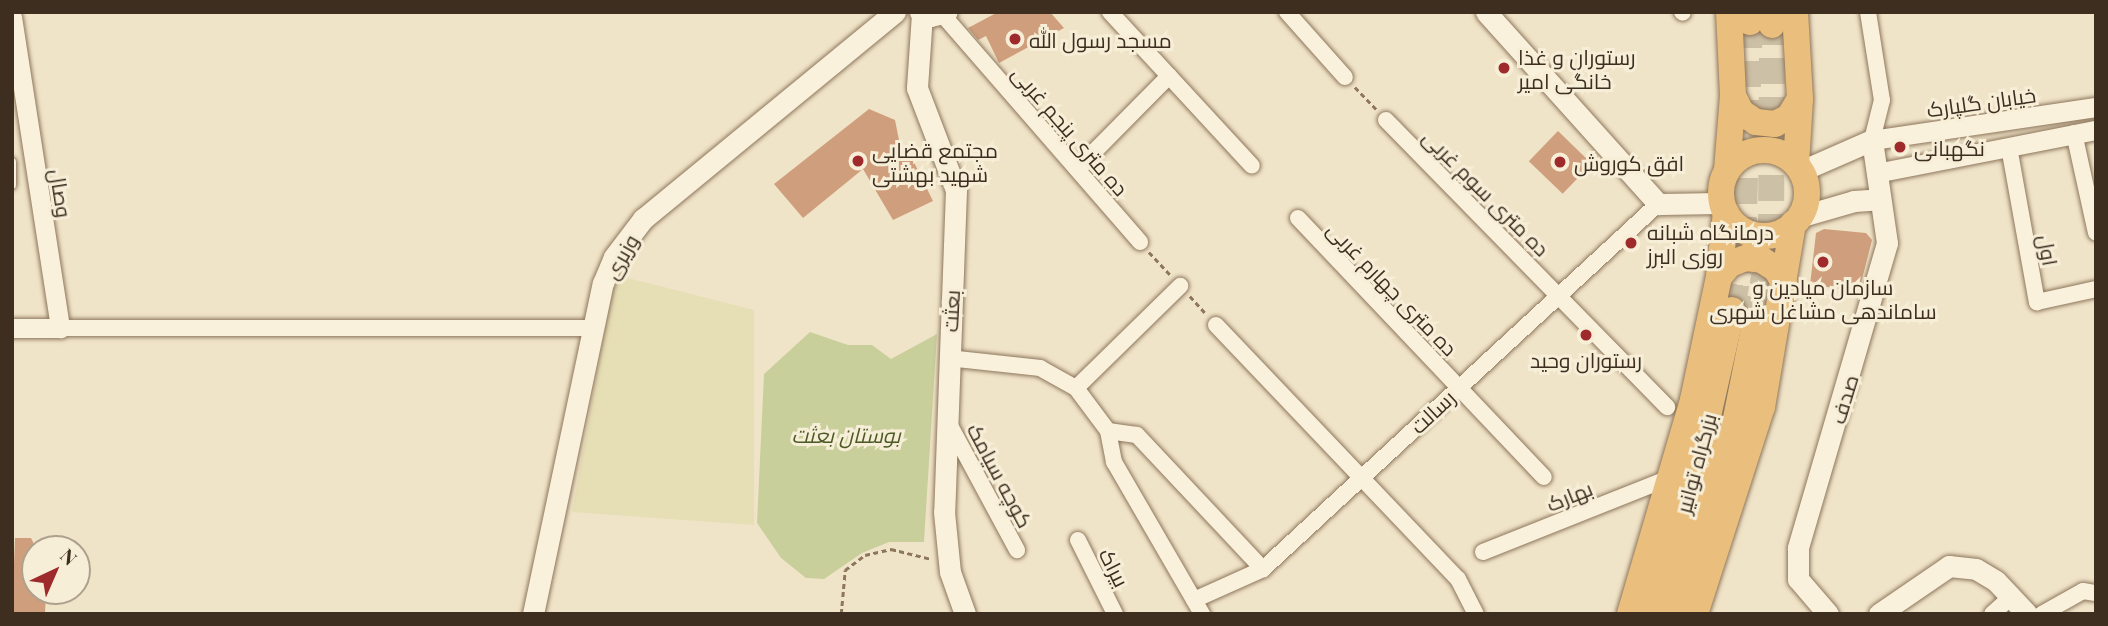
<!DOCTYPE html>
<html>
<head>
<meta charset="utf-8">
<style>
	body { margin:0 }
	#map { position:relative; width:2108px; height:626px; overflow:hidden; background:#f0e4c8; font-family:"Playfair Display",Cairo,serif }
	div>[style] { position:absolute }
	.farmland>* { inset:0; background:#e6deb5 }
	.green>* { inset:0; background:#c9cf9b }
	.building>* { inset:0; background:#cf9f7d; transform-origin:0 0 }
	.trunk-tunnel>* { height:26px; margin-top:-13px; transform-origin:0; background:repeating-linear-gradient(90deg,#ccc0a6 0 26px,transparent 0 39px) }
	.path>* { height:2.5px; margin-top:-1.25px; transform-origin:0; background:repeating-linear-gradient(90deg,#8d765c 0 5px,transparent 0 8.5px) }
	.roads { filter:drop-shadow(0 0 2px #8d765c) drop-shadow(0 0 2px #8d765c) }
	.service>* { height:8px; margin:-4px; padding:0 4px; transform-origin:4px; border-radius:4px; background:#faf1dc }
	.minor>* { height:16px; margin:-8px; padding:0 8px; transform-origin:8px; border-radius:8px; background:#faf1dc }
	.tertiary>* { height:19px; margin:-9.5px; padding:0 9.5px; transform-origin:9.5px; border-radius:9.5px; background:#faf1dc }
	.secondary>* { height:21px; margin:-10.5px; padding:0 10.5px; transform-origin:10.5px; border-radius:10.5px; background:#faf1dc }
	.trunk>* { height:26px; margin:-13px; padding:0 13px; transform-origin:13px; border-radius:13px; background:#eabe7c }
	.trunk>.ring { margin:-13px; padding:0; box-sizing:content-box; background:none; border:26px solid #eabe7c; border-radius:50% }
	.dots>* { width:19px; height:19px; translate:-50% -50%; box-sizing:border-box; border:4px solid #f7eed8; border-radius:50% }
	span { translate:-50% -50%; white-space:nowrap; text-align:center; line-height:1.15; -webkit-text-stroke:6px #f7eed8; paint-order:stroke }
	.poi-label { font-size:21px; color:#3d2e20 }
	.left { translate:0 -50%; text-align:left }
	.street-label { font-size:21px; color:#3d2e20 }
	.park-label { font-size:21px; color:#4d5a26; font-style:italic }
	.frame { position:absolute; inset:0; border:14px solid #3d2e20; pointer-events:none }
	.north { position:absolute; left:21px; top:535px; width:70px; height:70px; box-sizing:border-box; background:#f7eed8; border:2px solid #ada18e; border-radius:50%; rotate:44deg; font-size:19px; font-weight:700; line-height:28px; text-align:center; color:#3d2e20 }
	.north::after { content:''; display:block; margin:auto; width:24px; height:32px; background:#9e2a2b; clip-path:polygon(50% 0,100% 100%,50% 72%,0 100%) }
</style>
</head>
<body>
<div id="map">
	<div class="farmland">
		<i style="clip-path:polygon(624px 277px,754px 310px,754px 525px,572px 512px,612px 290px)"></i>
	</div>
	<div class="green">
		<i style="clip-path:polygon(810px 332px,848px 345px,872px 345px,891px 359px,937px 334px,924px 542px,889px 542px,862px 553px,824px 579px,806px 578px,781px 558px,757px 523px,764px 374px)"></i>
	</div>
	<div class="building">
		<i style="clip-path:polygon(998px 12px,1050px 12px,1064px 28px,999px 63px,986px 36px,978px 40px,968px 28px)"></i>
		<i style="clip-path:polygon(869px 109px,895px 120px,901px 150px,909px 152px,933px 201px,893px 220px,863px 169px,803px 218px,774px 184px)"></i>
		<i style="left:1558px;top:131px;width:47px;height:42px;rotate:44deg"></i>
		<i style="clip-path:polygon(1824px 229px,1866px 233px,1872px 240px,1859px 291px,1810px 285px,1816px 233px)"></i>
		<i style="clip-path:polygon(15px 538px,31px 538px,35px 546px,35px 591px,46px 591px,45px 614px,12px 614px)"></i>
	</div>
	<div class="trunk-tunnel">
		<i style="left:1732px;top:310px;width:68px;rotate:-80.7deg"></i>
		<i style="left:1743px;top:243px;width:221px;rotate:-88.2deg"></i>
		<i style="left:1755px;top:324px;width:86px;rotate:-79.2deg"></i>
		<i style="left:1771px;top:240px;width:215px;rotate:-89.7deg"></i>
	</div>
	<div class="path">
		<i style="left:1355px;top:87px;width:32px;rotate:46deg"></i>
		<i style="left:1149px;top:252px;width:33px;rotate:47deg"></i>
		<i style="left:1190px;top:296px;width:24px;rotate:48deg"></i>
		<i style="left:841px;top:614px;width:44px;rotate:-84.8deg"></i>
		<i style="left:845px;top:570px;width:25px;rotate:-37deg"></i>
		<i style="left:865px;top:555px;width:27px;rotate:-13deg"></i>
		<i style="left:891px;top:549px;width:41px;rotate:14deg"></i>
	</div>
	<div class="roads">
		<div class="service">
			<i style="left:12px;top:162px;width:23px;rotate:90deg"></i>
		</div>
		<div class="minor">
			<i style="left:1110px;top:12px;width:209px;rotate:47.3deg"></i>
			<i style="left:1287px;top:12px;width:87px;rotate:48.3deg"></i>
			<i style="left:1682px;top:12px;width:1px;rotate:45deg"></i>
			<i style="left:1868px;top:12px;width:89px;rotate:81deg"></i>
			<i style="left:1882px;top:100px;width:41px;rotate:104deg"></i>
			<i style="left:942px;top:14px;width:302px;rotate:49deg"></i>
			<i style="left:1386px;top:120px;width:402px;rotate:45.6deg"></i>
			<i style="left:2074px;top:133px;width:102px;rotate:77.6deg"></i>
			<i style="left:2009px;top:147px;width:158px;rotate:79.8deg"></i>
			<i style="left:2037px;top:302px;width:60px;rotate:-12.4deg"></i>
			<i style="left:1077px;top:169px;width:131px;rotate:-45.3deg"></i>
			<i style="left:1298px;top:218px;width:357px;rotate:46.5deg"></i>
			<i style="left:1216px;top:325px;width:351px;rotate:46.4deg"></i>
			<i style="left:1458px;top:579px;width:39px;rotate:63deg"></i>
			<i style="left:60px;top:328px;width:534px"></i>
			<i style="left:948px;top:358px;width:93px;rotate:6.2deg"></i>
			<i style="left:1040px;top:368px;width:41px;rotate:29.1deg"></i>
			<i style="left:1076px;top:388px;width:54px;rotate:53.3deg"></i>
			<i style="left:1108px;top:431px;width:32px;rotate:79deg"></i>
			<i style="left:1114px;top:462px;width:176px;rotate:59.9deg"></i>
			<i style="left:1076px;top:388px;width:146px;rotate:-44.4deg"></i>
			<i style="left:947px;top:420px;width:148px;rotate:61.7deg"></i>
			<i style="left:1108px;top:431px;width:29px;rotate:8deg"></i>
			<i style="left:1137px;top:435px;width:184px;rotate:46.8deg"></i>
			<i style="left:1078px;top:540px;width:83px;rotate:63.4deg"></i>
			<i style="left:1483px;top:552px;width:202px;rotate:-21.7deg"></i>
			<i style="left:1194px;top:600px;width:76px;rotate:-24.2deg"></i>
			<i style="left:1263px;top:569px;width:538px;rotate:-42.74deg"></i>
			<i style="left:1992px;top:614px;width:27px;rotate:-42deg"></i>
			<i style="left:2042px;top:614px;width:47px;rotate:-29.3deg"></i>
			<i style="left:2083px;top:591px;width:13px;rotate:9deg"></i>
		</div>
		<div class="tertiary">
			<i style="left:12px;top:17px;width:315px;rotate:81.2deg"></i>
			<i style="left:60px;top:328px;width:48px;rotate:180deg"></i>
			<i style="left:1872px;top:140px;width:226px;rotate:-8.4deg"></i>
			<i style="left:1876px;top:173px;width:224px;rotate:-11.1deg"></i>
		</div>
		<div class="secondary">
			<i style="left:920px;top:12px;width:11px;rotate:22deg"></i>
			<i style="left:930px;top:16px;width:17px;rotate:-13deg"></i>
			<i style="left:1486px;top:12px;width:258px;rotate:48.1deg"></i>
			<i style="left:1658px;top:204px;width:64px;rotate:-0.9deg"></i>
			<i style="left:922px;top:14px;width:74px;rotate:93.9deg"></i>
			<i style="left:917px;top:88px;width:109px;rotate:69.1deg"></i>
			<i style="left:956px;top:190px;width:322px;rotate:92.1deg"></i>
			<i style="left:944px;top:512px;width:60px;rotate:84.3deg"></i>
			<i style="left:950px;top:572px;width:45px;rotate:70.3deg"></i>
			<i style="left:1801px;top:171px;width:77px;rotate:-23.6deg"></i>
			<i style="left:1872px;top:140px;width:104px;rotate:81.7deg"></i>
			<i style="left:1887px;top:243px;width:318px;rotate:106.3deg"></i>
			<i style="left:1798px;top:548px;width:31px;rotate:90deg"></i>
			<i style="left:1798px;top:579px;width:46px;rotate:49.4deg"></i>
			<i style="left:1799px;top:217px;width:57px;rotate:-16.2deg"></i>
			<i style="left:1854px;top:201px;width:26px;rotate:-4deg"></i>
			<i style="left:533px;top:614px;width:338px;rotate:-78.1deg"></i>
			<i style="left:603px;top:283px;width:28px;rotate:-67deg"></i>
			<i style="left:614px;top:257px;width:48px;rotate:-52.7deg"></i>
			<i style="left:643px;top:219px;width:326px;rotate:-39.4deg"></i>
			<i style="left:1879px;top:614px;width:85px;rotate:-34.4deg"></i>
			<i style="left:1949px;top:566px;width:27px;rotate:6deg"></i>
			<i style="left:1976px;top:569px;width:23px;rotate:31deg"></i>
			<i style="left:1996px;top:581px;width:45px;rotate:46.8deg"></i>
		</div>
		<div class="trunk">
			<i style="left:1750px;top:12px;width:10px;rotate:90deg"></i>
			<i style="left:1771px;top:12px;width:13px;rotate:86deg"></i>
			<i style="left:1795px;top:12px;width:87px;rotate:86.7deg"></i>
			<i style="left:1800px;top:99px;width:65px;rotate:93.5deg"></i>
			<i style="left:1733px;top:96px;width:18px;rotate:63deg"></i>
			<i style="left:1741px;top:112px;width:18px;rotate:34deg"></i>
			<i style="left:1756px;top:122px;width:19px;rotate:6deg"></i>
			<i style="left:1775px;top:124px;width:16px;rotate:-27deg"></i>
			<i style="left:1789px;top:117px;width:21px;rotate:-59deg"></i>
			<i class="ring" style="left:1721px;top:150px;width:60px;height:60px"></i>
			<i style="left:1727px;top:170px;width:74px;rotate:-85.4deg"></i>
			<i style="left:1733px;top:96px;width:84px;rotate:-92.7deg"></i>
			<i style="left:1719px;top:277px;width:17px;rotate:-50deg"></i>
			<i style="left:1730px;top:264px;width:17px;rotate:-21deg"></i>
			<i style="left:1746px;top:258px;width:16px;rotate:7deg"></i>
			<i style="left:1762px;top:260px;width:17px;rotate:33deg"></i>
			<i style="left:1776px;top:269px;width:16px;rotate:60deg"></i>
			<i style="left:1630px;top:614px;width:223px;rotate:-73.6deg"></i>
			<i style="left:1693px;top:400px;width:126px;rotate:-78.1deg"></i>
			<i style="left:1719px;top:277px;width:65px;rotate:-83.9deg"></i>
			<i style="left:1649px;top:614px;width:148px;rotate:-71.9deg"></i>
			<i style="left:1695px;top:473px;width:167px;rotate:-77.2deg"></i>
			<i style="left:1673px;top:614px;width:201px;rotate:-72deg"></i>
			<i style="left:1735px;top:423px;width:101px;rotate:-78.6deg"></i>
			<i style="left:1695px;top:614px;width:218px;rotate:-72.1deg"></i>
			<i style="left:1762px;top:407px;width:186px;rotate:-80.4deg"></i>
		</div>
	</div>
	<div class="dots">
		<i style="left:1015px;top:39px;background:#9e2a2b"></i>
		<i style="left:1504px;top:68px;background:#9e2a2b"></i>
		<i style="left:1900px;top:147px;background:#9e2a2b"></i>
		<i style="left:858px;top:161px;background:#9e2a2b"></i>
		<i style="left:1560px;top:162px;background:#9e2a2b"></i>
		<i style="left:1631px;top:243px;background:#9e2a2b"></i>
		<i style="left:1823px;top:262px;background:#9e2a2b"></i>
		<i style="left:1586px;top:335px;background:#9e2a2b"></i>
	</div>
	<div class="poi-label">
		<span class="left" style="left:1029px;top:39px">مسجد رسول الله</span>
		<span class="left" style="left:1518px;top:68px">رستوران و غذا<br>خانگی امیر</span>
		<span class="left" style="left:1914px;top:147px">نگهبانی</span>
		<span class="left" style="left:872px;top:161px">مجتمع قضایی<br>شهید بهشتی</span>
		<span class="left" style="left:1574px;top:162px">افق کوروش</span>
		<span class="left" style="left:1647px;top:243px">درمانگاه شبانه<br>روزی البرز</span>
		<span style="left:1823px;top:298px">سازمان میادین و<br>ساماندهی مشاغل شهری</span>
		<span style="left:1586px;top:359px">رستوران وحید</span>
	</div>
	<div class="street-label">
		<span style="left:1981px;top:101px;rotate:-8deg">خیابان گلپارک</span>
		<span style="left:1071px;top:130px;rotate:49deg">ده متری پنجم غربی</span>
		<span style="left:1487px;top:192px;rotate:45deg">ده متری سوم غربی</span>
		<span style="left:62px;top:193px;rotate:81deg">وصال</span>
		<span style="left:2049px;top:250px;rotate:80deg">اول</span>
		<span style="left:620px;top:256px;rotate:-60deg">وزیری</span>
		<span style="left:1393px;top:288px;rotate:46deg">ده متری چهارم غربی</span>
		<span style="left:950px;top:311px;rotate:-87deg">بعثت</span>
		<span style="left:1843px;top:399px;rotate:-73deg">صدف</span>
		<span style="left:1432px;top:411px;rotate:-43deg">رسالت</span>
		<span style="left:1695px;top:463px;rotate:-75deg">بزرگراه توانیر</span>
		<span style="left:1001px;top:475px;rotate:62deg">کوچه سیامک</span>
		<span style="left:1569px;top:495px;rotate:-22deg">بهارک</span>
		<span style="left:1115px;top:567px;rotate:63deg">بیراک</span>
	</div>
	<div class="park-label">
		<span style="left:846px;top:434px">بوستان بعثت</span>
	</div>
	<div class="frame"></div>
	<div class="north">N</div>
</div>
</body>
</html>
